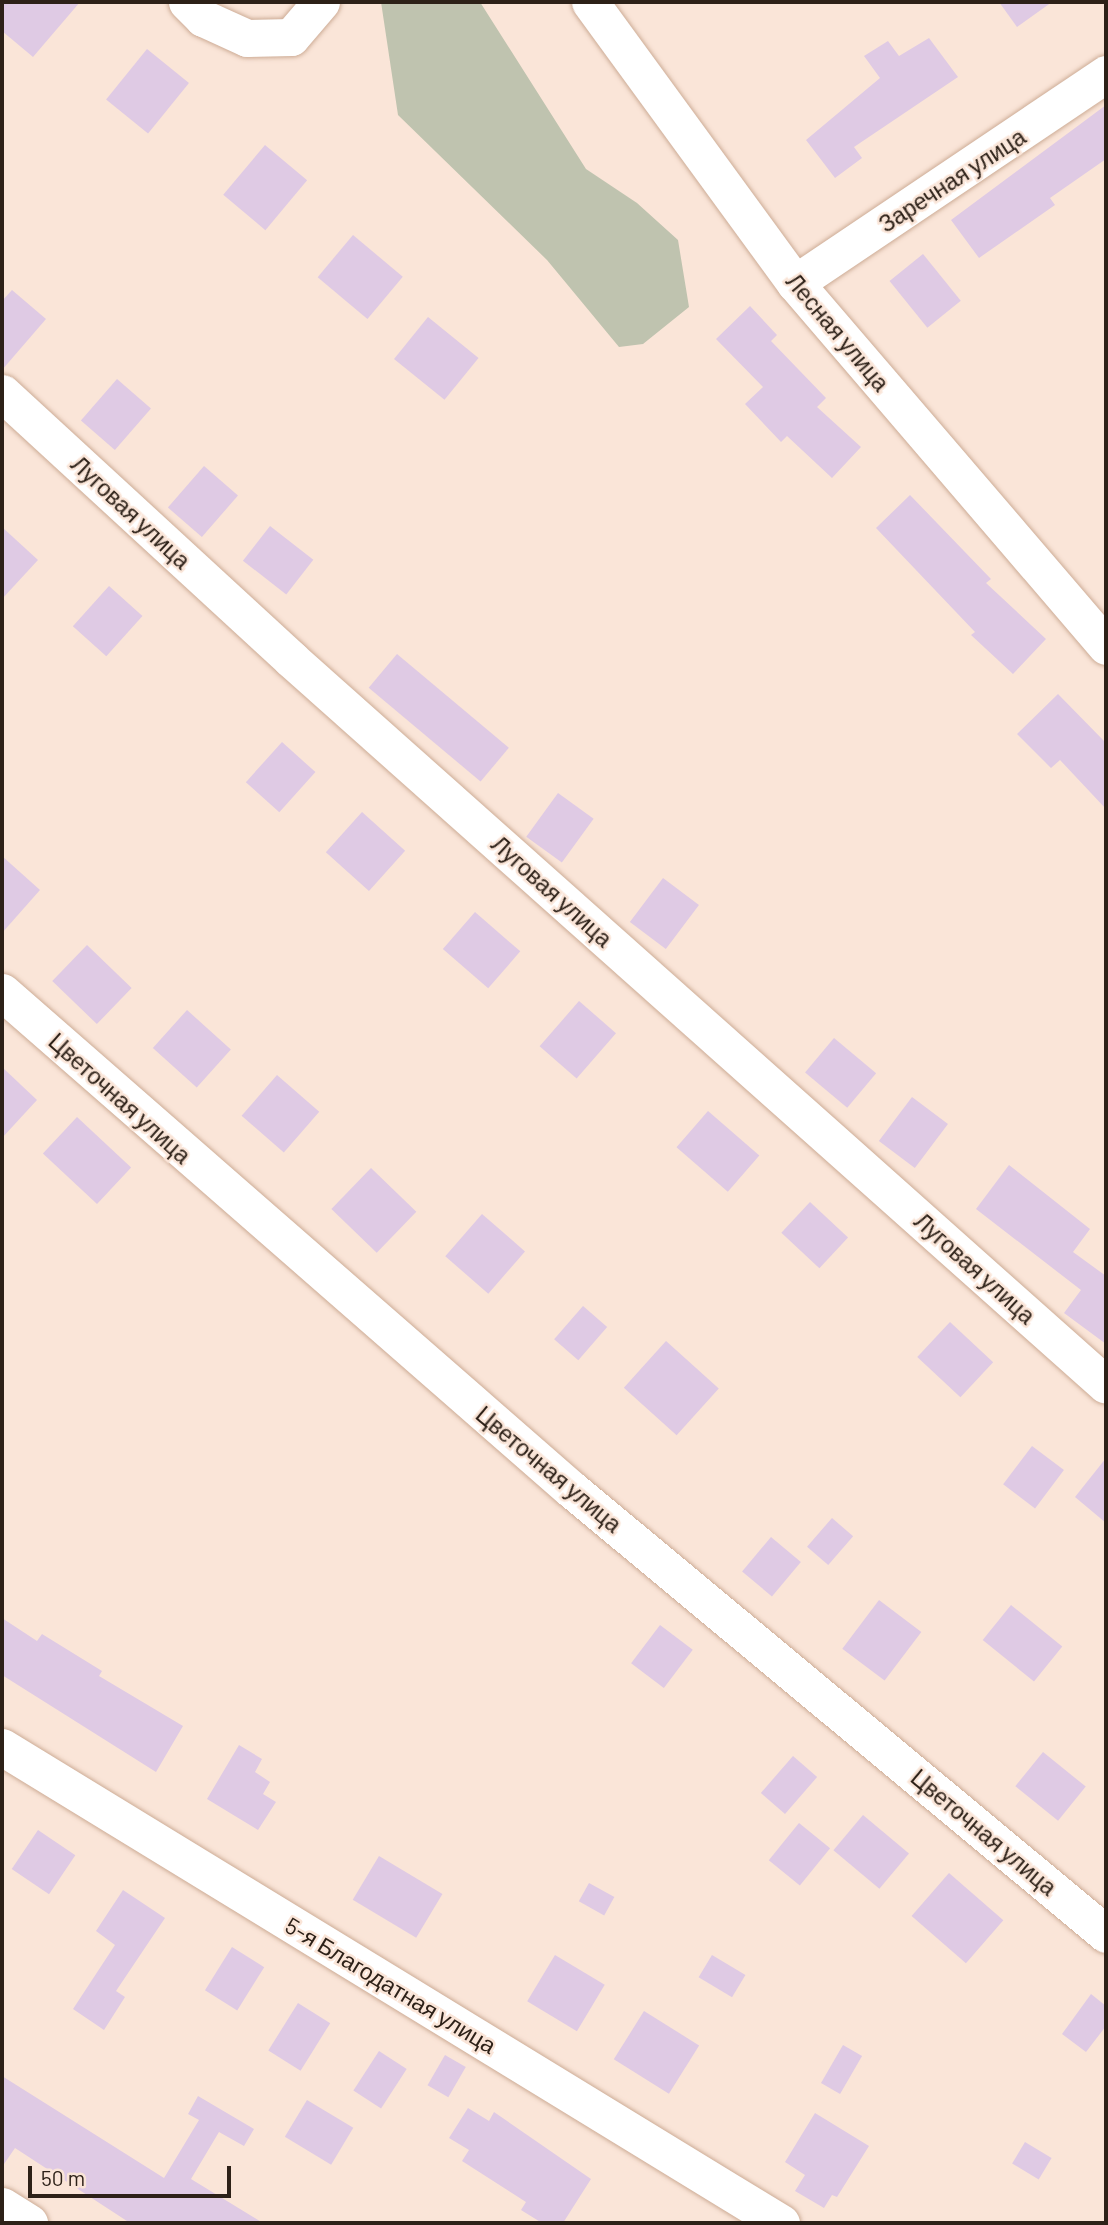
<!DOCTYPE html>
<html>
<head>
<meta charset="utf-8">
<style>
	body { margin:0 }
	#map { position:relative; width:1108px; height:2225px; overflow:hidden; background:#fae5d8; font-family:Barlow,sans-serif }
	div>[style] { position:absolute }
	.green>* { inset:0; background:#bfc3af }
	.building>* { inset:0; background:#dfcae4; transform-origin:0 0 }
	.roads { filter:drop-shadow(0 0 2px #cdac96) drop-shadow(0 0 2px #cdac96) }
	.minor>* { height:37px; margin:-18.5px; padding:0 18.5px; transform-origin:18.5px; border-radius:18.5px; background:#fff }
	span { translate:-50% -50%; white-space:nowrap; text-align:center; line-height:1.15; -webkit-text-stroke:5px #fae5d8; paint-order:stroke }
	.street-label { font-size:23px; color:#2d2118 }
	.frame { position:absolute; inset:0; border:4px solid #2d2118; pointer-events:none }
	.scale { position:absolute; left:28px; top:2166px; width:203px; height:32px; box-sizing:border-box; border:4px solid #2d2118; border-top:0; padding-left:9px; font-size:21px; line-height:24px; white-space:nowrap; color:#2d2118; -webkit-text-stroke:5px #fae5d8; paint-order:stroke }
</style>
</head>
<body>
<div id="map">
	<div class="green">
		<i style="clip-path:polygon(381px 2px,480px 2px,586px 169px,637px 203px,678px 240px,689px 307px,643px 344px,619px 347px,547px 260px,398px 115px)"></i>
	</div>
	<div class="building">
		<i style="clip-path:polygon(2px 2px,80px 2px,33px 57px,2px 31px)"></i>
		<i style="clip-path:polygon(999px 2px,1052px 2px,1017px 27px)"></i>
		<i style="clip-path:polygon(929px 38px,958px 77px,854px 147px,862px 158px,835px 178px,806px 140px,880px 78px,864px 56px,888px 41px,899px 56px)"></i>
		<i style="left:147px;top:49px;width:54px;height:65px;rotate:39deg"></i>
		<i style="clip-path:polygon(1106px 105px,1106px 159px,1050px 198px,1055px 205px,979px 258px,951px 220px)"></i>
		<i style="left:265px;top:145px;width:55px;height:65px;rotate:40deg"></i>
		<i style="left:353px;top:235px;width:65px;height:55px;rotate:40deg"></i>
		<i style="left:923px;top:254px;width:60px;height:43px;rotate:51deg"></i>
		<i style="clip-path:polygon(12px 290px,46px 319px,2px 370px,2px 301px)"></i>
		<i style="clip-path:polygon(750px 306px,777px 335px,771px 341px,826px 398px,817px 407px,861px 447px,832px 478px,787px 436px,781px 442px,745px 404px,763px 387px,716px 339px)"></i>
		<i style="left:428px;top:317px;width:65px;height:54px;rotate:39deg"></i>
		<i style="left:117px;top:379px;width:45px;height:55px;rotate:41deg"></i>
		<i style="left:204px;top:466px;width:45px;height:55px;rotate:41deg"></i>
		<i style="clip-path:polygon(910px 495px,991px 579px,986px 583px,1046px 639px,1013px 674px,971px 635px,975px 632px,876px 528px)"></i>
		<i style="left:270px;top:526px;width:55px;height:44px;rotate:38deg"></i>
		<i style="clip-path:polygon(2px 527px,38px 560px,2px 599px)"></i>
		<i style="left:109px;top:586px;width:45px;height:54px;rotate:42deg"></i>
		<i style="left:397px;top:654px;width:146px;height:44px;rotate:40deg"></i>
		<i style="clip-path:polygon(1058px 694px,1106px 743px,1106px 809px,1060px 760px,1051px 768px,1017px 734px)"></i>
		<i style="left:282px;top:742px;width:45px;height:54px;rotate:42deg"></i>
		<i style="left:558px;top:793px;width:44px;height:54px;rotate:36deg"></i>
		<i style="left:362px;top:812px;width:58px;height:54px;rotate:42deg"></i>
		<i style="clip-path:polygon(2px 856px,40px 890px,2px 933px)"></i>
		<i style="left:663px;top:878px;width:45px;height:55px;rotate:37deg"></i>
		<i style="left:475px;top:912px;width:60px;height:49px;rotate:41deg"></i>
		<i style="left:87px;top:945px;width:62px;height:50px;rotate:44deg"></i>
		<i style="left:579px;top:1001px;width:49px;height:60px;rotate:41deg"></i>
		<i style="left:187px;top:1010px;width:59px;height:51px;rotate:42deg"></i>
		<i style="left:834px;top:1038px;width:55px;height:45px;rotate:40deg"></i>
		<i style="clip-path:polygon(2px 1067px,37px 1100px,2px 1138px)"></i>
		<i style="left:277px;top:1075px;width:56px;height:54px;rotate:41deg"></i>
		<i style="left:912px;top:1097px;width:45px;height:55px;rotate:37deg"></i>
		<i style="left:708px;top:1111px;width:68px;height:48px;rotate:41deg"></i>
		<i style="left:77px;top:1117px;width:74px;height:50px;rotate:43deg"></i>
		<i style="clip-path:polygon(1009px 1165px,1090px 1229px,1073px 1252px,1106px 1276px,1106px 1344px,1064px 1313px,1081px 1290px,976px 1209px)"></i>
		<i style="left:371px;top:1168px;width:63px;height:57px;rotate:44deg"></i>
		<i style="left:810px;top:1202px;width:52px;height:42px;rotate:43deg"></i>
		<i style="left:482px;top:1214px;width:57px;height:56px;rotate:41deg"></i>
		<i style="left:583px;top:1306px;width:32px;height:44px;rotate:41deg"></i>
		<i style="left:950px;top:1322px;width:59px;height:48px;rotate:43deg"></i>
		<i style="left:666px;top:1341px;width:71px;height:63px;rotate:42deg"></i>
		<i style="left:1032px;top:1446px;width:40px;height:48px;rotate:37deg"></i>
		<i style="clip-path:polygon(1106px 1458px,1106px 1523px,1075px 1497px)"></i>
		<i style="left:832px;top:1518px;width:28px;height:38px;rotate:41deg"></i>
		<i style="left:771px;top:1537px;width:39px;height:45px;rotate:40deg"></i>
		<i style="left:879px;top:1600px;width:53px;height:61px;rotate:37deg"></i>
		<i style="left:1011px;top:1605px;width:66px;height:45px;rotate:39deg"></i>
		<i style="clip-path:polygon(2px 1618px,37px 1641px,42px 1634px,102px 1671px,99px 1676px,183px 1726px,156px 1772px,2px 1675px)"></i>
		<i style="left:660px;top:1625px;width:41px;height:48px;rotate:37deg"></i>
		<i style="clip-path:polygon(239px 1745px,262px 1759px,255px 1772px,270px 1782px,263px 1794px,276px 1802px,258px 1830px,207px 1799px)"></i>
		<i style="left:1043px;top:1752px;width:55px;height:44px;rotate:39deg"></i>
		<i style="left:793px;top:1756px;width:32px;height:49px;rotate:41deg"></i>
		<i style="left:863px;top:1815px;width:60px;height:46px;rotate:40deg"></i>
		<i style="left:799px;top:1823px;width:40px;height:48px;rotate:39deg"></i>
		<i style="left:38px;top:1830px;width:45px;height:47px;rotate:34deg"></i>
		<i style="left:379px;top:1856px;width:74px;height:51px;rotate:31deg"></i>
		<i style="left:949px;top:1873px;width:72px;height:57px;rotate:41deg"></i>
		<i style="left:589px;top:1883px;width:29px;height:21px;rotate:29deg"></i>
		<i style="clip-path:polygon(123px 1890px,165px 1918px,116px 1991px,125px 1997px,104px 2030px,73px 2009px,115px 1945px,96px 1931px)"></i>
		<i style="left:232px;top:1947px;width:38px;height:51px;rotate:32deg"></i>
		<i style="left:555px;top:1955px;width:58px;height:54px;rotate:31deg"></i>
		<i style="left:712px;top:1955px;width:39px;height:26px;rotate:31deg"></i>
		<i style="clip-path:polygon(1091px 1994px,1106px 2006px,1106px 2026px,1086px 2052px,1062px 2034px)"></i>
		<i style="left:298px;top:2003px;width:38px;height:56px;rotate:32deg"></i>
		<i style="left:644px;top:2011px;width:65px;height:57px;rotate:32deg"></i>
		<i style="left:843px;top:2045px;width:22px;height:44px;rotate:30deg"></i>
		<i style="left:379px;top:2051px;width:33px;height:47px;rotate:33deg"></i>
		<i style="left:445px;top:2055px;width:24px;height:35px;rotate:30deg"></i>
		<i style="clip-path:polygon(2px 2076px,164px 2178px,199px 2120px,188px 2114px,198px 2096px,254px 2129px,244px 2146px,219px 2132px,191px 2179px,263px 2223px,130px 2223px,15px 2148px,2px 2167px)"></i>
		<i style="left:307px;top:2100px;width:54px;height:43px;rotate:31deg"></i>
		<i style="clip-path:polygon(468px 2108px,489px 2121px,494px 2112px,591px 2179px,563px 2223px,542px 2223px,521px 2210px,526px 2202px,462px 2161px,469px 2150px,449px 2138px)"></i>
		<i style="clip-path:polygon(815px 2113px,869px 2146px,837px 2197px,832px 2195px,824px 2208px,795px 2191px,805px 2175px,785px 2162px)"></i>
		<i style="left:1025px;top:2142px;width:31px;height:25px;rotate:31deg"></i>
	</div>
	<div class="roads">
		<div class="minor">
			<i style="left:187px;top:2px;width:23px;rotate:45deg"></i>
			<i style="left:203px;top:18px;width:48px;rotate:24.4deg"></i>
			<i style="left:247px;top:38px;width:44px;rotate:-1.3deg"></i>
			<i style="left:291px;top:37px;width:46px;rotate:-49.4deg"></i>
			<i style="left:590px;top:2px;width:348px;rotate:53.9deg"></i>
			<i style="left:795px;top:283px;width:478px;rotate:49.4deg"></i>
			<i style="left:795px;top:283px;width:375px;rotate:-33.9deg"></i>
			<i style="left:2px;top:393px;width:393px;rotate:42.6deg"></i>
			<i style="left:291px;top:659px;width:1091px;rotate:41.69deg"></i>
			<i style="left:2px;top:992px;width:755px;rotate:41.14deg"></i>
			<i style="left:571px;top:1489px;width:696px;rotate:39.75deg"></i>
			<i style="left:2px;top:1747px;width:913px;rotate:31.43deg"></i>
			<i style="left:2px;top:2206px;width:32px;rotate:32deg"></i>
		</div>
	</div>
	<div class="street-label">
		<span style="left:952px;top:180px;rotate:-33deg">Заречная улица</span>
		<span style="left:838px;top:332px;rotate:50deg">Лесная улица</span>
		<span style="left:131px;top:512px;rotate:43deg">Луговая улица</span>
		<span style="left:552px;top:891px;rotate:42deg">Луговая улица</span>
		<span style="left:120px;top:1098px;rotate:42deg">Цветочная улица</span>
		<span style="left:975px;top:1268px;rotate:42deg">Луговая улица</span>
		<span style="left:549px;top:1469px;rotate:40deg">Цветочная улица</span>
		<span style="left:984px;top:1832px;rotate:40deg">Цветочная улица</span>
		<span style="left:391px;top:1985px;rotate:31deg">5-я Благодатная улица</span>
	</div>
	<div class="frame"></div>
	<div class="scale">50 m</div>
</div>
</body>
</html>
